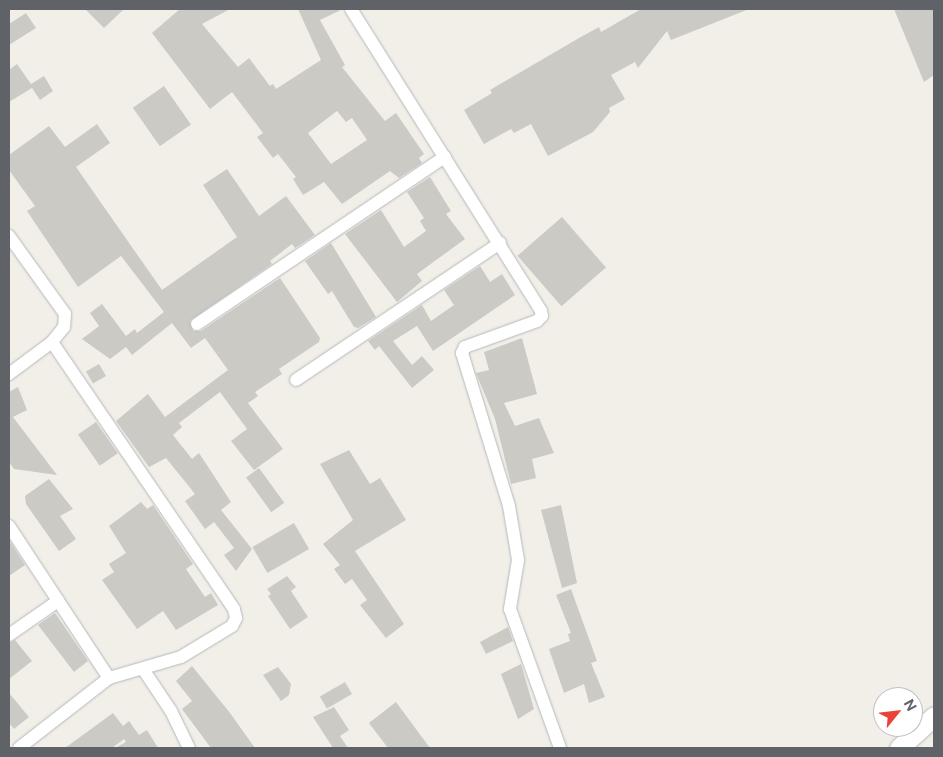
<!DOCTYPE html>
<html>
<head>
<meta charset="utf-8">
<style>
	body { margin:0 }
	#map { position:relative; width:943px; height:757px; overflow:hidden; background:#f1efe8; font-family:"Public Sans",sans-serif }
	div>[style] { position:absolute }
	.building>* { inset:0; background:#cccac5; transform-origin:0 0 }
	.roads { filter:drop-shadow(0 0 1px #b5b8bc) drop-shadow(0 0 1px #b5b8bc) }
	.street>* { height:12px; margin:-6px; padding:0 6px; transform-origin:6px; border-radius:6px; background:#fff }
	.secondary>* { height:19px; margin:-9.5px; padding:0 9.5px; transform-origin:9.5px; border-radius:9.5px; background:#fff }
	span { translate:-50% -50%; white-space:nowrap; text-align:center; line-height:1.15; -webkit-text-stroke:5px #fff; paint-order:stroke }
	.frame { position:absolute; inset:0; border:10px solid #5f6368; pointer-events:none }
	.north { position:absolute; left:873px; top:687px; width:50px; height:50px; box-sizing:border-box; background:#fff; border:1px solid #bfc1c3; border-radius:50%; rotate:61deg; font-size:14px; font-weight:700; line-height:20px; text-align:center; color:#5f6368 }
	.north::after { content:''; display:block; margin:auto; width:18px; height:22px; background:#ea4335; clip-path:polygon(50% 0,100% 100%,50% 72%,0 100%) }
</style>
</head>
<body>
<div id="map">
	<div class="building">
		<i style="clip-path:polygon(85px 9px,124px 9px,104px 28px)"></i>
		<i style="clip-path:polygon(evenodd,180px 9px,230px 9px,202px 24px,238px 67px,249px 58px,270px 86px,273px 84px,276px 89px,321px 60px,298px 9px,343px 9px,320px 20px,345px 65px,342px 67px,385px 121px,396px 113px,424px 154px,419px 158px,422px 163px,399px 178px,390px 171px,342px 204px,324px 182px,303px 195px,293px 179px,296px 177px,278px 154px,273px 158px,257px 137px,263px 133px,232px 92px,210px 109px,152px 33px,180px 9px,337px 111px,346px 122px,352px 118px,367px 140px,331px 164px,308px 133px,337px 111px)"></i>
		<i style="clip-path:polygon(641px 9px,749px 9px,671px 40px,667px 31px,638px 68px,635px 62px,611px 75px,625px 99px,609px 108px,610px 112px,593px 132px,548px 156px,531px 124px,514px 133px,511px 129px,484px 144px,464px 110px,492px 93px,490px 90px,579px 38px,599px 27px,601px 32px)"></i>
		<i style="clip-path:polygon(894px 9px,934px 9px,934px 75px,924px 82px)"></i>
		<i style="clip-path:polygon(26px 13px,36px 28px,9px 45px,9px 24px)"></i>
		<i style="clip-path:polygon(17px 64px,31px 84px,44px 76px,53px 91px,40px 100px,32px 88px,9px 102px,9px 70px)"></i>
		<i style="left:164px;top:86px;width:47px;height:38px;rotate:55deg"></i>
		<i style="clip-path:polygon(97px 124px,110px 143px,76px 167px,162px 290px,237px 237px,203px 185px,227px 169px,259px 216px,286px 196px,315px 235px,295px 248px,292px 244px,270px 261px,272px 264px,190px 321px,193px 331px,201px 331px,280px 278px,320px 338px,319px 342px,279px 369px,282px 374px,255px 392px,258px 396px,248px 403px,283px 449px,254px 470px,231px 441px,247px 429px,220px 392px,179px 423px,182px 427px,173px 435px,192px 459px,199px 453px,231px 502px,221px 510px,252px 549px,236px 571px,224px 555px,234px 548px,214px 522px,205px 529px,185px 501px,195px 494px,166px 458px,149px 467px,116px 421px,148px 394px,165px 417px,228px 370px,205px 338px,191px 348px,172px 323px,132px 355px,126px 347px,110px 359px,82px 339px,99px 326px,90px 313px,102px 304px,126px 336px,135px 329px,137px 333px,164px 312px,121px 256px,78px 287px,27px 211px,35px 206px,9px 170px,9px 155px,49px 126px,65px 147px)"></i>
		<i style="clip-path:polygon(430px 177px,451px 211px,446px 214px,465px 239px,417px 274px,422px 281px,397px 302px,345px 234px,381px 210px,404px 247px,426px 231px,420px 221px,424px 218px,407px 192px)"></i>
		<i style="left:562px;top:217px;width:67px;height:59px;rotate:49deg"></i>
		<i style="clip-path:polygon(331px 243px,376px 317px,358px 328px,354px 327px,332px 291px,328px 294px,305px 261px)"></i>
		<i style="clip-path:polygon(480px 266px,490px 282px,502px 274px,515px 295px,433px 351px,417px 326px,393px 341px,412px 365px,422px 356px,434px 370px,412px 388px,379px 346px,375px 350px,368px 341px,422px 305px,431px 321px,454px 305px,444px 290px)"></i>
		<i style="clip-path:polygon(522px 338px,537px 394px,504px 403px,515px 426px,539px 418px,554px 453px,532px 459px,536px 478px,511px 484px,495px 419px,476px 373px,489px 370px,484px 352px)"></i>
		<i style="left:99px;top:364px;width:14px;height:15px;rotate:60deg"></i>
		<i style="clip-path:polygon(18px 387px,27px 410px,13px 417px,57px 475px,14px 469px,9px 462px,9px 392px)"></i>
		<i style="left:96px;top:422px;width:38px;height:22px;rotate:55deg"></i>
		<i style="clip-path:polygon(349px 450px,370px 484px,380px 478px,406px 520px,355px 551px,404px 624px,386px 638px,360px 605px,367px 600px,352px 579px,345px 584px,334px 569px,340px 565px,323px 544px,353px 520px,320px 464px)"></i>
		<i style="left:259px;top:468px;width:43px;height:16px;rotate:54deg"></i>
		<i style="clip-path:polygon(49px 479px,73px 509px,60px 516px,76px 539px,59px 551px,26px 504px,25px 496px)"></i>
		<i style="clip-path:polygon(141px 502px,147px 509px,153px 505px,193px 564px,186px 569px,205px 597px,211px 593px,218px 605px,176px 630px,163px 611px,137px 629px,102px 580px,114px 572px,109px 564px,126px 553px,109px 526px)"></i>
		<i style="clip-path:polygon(561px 505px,577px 583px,562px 588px,541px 510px)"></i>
		<i style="left:294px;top:523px;width:30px;height:48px;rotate:60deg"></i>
		<i style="clip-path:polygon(9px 540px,25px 565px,9px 576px)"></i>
		<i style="clip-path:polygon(287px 576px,296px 587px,291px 591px,308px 617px,290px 629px,268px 596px,271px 594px,267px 589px)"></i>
		<i style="clip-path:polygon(571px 589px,597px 661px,591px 663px,605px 697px,589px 703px,584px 684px,564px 693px,549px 649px,570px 641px,568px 634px,571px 633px,556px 595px)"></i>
		<i style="clip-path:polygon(55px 613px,88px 661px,74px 672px,38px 625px)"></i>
		<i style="clip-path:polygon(508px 627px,513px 641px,486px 654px,480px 642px)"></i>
		<i style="clip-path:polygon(15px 640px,32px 661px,9px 679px,9px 643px)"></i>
		<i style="clip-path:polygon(521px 664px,534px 709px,518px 719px,501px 674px)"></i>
		<i style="clip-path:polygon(192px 666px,230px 713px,255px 748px,211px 748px,182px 709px,192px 701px,176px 681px)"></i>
		<i style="clip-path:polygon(278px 667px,291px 684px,289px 695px,281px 701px,263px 675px)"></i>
		<i style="left:345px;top:682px;width:14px;height:29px;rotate:60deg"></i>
		<i style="clip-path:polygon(9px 693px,29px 717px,14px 729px,9px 723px)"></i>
		<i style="clip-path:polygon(396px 702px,430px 748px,388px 748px,369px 723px)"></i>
		<i style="clip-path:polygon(334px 707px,349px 730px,340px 736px,348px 748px,333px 748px,313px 717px)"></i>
		<i style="clip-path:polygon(113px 713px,123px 726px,129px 721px,139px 735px,147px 730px,158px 748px,115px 748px,126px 742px,124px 739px,112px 748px,65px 748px)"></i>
	</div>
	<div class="roads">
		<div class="street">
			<i style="left:351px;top:9px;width:357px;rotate:57.8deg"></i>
			<i style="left:541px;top:311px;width:5px;rotate:79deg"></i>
			<i style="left:542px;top:316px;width:7px;rotate:135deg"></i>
			<i style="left:537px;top:321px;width:77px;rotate:160.1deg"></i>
			<i style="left:465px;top:347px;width:7px;rotate:117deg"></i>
			<i style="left:462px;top:353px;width:160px;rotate:72.9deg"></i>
			<i style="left:509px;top:506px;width:55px;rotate:80.5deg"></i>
			<i style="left:518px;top:560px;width:50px;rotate:99.3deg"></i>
			<i style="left:510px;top:609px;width:148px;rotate:70.2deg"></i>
			<i style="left:9px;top:236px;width:96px;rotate:54.3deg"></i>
			<i style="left:65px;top:314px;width:13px;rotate:94deg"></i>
			<i style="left:64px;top:327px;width:19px;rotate:129deg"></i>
			<i style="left:52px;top:342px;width:54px;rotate:143.3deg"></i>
			<i style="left:197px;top:324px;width:299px;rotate:-34deg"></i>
			<i style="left:296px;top:380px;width:246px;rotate:-33.9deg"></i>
			<i style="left:9px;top:526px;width:182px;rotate:56.7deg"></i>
			<i style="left:9px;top:635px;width:60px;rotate:-34.8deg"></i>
			<i style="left:143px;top:669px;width:50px;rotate:56.3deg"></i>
			<i style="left:171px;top:711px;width:41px;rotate:64.1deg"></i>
			<i style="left:19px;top:748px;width:114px;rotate:-37.9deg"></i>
			<i style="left:109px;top:678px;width:75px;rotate:-16.3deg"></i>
			<i style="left:181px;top:657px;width:60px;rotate:-31.3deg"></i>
			<i style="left:232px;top:626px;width:9px;rotate:-63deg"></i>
			<i style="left:236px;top:618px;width:9px;rotate:-103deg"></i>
			<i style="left:234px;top:609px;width:323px;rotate:-124.3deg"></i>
		</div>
		<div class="secondary">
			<i style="left:899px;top:748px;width:47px;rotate:-42.4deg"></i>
		</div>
	</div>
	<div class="frame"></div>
	<div class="north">N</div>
</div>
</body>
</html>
